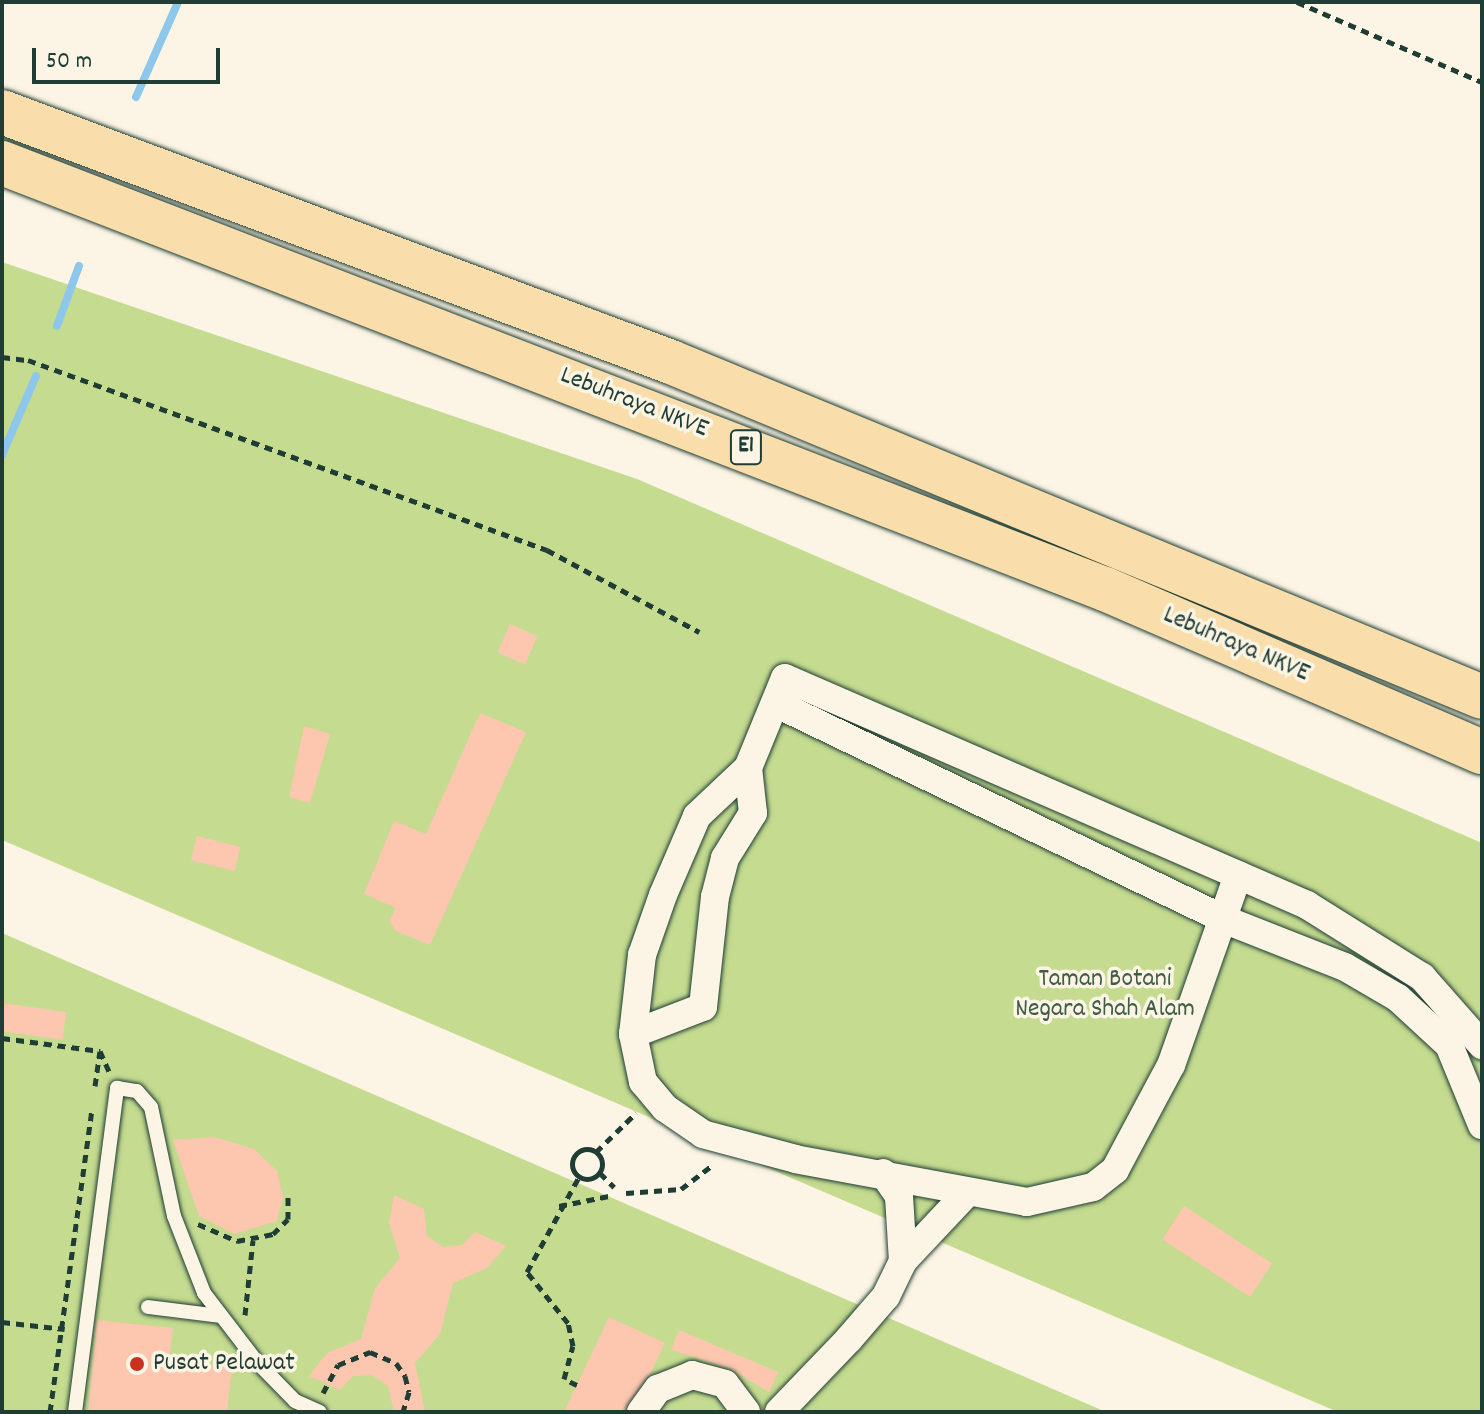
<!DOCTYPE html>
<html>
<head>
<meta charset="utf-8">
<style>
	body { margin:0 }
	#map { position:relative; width:1484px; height:1414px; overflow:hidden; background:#fcf5e5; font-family:Dekko,sans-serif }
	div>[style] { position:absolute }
	.green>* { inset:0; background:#c4db90 }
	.stream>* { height:8px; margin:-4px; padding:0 4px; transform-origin:4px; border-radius:4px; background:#8dc8ec }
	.building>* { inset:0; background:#fdc7af; transform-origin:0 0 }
	.path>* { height:5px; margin-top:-2.5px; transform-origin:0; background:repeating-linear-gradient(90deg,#1f3d34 0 8px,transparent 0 14px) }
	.path>.ring { margin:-2.5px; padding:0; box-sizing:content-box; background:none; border:5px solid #1f3d34; border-radius:50% }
	.roads { filter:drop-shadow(0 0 2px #1f3d34) drop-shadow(0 0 2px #1f3d34) }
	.lane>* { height:14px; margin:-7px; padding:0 7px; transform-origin:7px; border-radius:7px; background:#fcf5e5 }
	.street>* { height:28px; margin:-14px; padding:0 14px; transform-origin:14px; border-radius:14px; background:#fcf5e5 }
	.highway>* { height:44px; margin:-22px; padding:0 22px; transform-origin:22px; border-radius:22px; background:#f9deab }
	.dots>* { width:22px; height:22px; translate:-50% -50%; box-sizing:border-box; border:4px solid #fcf5e5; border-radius:50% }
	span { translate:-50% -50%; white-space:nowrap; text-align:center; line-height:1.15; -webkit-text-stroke:7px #fcf5e5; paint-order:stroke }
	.shield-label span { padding:2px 6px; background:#fcf5e5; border:2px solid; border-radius:6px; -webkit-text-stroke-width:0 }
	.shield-label { font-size:24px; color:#1f3d34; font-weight:700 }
	.street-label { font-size:26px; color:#1f3d34 }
	.park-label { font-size:26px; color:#405d46 }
	.poi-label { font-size:26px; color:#1f3d34 }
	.left { translate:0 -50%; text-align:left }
	.frame { position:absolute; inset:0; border:4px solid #1f3d34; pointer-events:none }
	.scale { position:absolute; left:32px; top:48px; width:188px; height:36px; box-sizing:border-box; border:4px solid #1f3d34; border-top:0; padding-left:10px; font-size:24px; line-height:28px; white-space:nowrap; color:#1f3d34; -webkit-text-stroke:6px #fcf5e5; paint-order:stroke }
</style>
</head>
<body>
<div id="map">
	<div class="green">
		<i style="clip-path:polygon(2px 262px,637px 479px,1482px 843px,1482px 1412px,1338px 1412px,2px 840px)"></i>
		<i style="clip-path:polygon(2px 933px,928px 1335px,1106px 1412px,2px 1412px)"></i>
	</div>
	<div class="stream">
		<i style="left:136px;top:97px;width:104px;rotate:-66.1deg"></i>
		<i style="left:57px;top:326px;width:64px;rotate:-69.9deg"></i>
		<i style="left:2px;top:455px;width:86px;rotate:-66.7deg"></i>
	</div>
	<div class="building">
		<i style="left:510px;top:624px;width:30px;height:31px;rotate:24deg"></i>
		<i style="clip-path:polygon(480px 713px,526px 732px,430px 945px,396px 931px,389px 922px,396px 908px,364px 894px,394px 821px,426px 834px)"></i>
		<i style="clip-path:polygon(304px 726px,330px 734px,310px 803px,289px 797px)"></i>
		<i style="left:197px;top:836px;width:45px;height:25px;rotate:14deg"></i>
		<i style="left:2px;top:1003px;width:65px;height:28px;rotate:8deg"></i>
		<i style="clip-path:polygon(214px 1137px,254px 1149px,277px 1171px,283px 1197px,277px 1221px,234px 1234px,199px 1216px,173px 1140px)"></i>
		<i style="clip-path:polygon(394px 1195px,424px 1209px,427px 1236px,443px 1247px,462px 1245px,475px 1232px,506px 1246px,487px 1268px,453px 1283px,440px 1334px,415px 1363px,425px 1412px,394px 1412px,388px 1386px,372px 1375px,353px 1376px,340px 1390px,309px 1376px,327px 1353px,361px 1339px,375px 1288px,400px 1258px,389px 1223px)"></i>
		<i style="left:1184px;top:1206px;width:105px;height:40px;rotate:33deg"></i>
		<i style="clip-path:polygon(609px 1317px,665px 1343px,650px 1374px,624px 1412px,564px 1412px)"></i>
		<i style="clip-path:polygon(97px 1320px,173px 1328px,169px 1360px,232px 1367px,227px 1412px,88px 1412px)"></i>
		<i style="clip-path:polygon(679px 1330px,778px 1372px,769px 1392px,729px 1368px,671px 1350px)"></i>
	</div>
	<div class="path">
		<i style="left:1297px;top:2px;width:202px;rotate:23.4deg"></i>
		<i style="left:2px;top:357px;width:26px;rotate:7deg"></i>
		<i style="left:28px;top:360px;width:553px;rotate:20.11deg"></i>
		<i style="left:547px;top:550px;width:173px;rotate:28.3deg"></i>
		<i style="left:2px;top:1038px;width:99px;rotate:7.6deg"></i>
		<i style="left:100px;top:1051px;width:24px;rotate:66deg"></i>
		<i style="left:95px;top:1086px;width:35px;rotate:-82deg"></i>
		<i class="ring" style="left:572px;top:1149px;width:25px;height:25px"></i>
		<i style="left:596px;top:1152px;width:56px;rotate:-44.3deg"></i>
		<i style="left:600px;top:1173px;width:20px;rotate:45deg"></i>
		<i style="left:626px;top:1193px;width:55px;rotate:-4.2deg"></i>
		<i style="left:681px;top:1189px;width:41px;rotate:-37.1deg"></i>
		<i style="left:559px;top:1206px;width:51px;rotate:-11.3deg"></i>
		<i style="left:198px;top:1224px;width:43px;rotate:23.6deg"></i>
		<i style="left:237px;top:1241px;width:37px;rotate:-11deg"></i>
		<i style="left:273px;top:1234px;width:21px;rotate:-45deg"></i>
		<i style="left:288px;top:1219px;width:25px;rotate:-90deg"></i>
		<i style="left:245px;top:1315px;width:75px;rotate:-83.9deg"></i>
		<i style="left:2px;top:1322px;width:63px;rotate:6.3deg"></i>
		<i style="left:577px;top:1385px;width:14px;rotate:-155deg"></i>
		<i style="left:564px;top:1379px;width:34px;rotate:-75deg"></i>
		<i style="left:573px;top:1346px;width:24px;rotate:-102deg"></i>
		<i style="left:568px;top:1323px;width:65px;rotate:-128.8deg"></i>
		<i style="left:527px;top:1272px;width:108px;rotate:-61.3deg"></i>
		<i style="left:323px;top:1393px;width:32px;rotate:-62deg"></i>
		<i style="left:338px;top:1365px;width:35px;rotate:-22deg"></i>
		<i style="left:370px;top:1352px;width:28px;rotate:23deg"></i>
		<i style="left:396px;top:1363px;width:16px;rotate:55deg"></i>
		<i style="left:405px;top:1376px;width:16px;rotate:76deg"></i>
		<i style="left:409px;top:1392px;width:21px;rotate:107deg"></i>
		<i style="left:50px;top:1412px;width:307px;rotate:-82.1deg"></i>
	</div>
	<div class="roads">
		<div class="lane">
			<i style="left:148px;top:1307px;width:73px;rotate:7.1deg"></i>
			<i style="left:75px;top:1412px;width:327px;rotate:-82.6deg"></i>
			<i style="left:117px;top:1088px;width:20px;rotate:9deg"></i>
			<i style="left:137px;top:1091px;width:21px;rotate:49deg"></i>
			<i style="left:151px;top:1107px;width:111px;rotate:78.1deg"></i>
			<i style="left:174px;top:1216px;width:83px;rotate:68.7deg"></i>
			<i style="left:204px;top:1293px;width:87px;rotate:52.5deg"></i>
			<i style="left:257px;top:1362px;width:54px;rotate:45.7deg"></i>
			<i style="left:295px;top:1401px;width:27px;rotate:24deg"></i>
		</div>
		<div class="street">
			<i style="left:775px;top:703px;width:497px;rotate:25.7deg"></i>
			<i style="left:1223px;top:919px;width:131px;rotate:21.5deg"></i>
			<i style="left:1345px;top:967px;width:61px;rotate:30.3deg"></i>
			<i style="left:1398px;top:998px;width:69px;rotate:42.7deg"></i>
			<i style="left:1449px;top:1045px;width:87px;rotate:67.6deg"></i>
			<i style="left:1238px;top:875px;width:201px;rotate:109.4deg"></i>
			<i style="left:1171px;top:1065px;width:119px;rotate:118.1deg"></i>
			<i style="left:1115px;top:1170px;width:28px;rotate:142deg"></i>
			<i style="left:1093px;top:1187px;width:68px;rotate:167.2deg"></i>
			<i style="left:1027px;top:1202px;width:235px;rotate:-169.5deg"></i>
			<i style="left:796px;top:1159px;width:96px;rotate:-165deg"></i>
			<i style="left:703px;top:1134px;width:46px;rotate:-145.6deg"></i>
			<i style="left:665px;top:1108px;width:34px;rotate:-130deg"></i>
			<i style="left:643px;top:1082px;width:49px;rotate:-101.8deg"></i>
			<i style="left:633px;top:1034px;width:75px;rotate:-21.1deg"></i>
			<i style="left:703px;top:1007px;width:111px;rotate:-83.8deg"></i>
			<i style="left:715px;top:897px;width:40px;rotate:-75.6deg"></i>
			<i style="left:725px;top:858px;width:53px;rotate:-58.1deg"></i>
			<i style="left:753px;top:813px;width:45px;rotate:-96.3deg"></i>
			<i style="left:748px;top:768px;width:97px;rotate:-67.7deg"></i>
			<i style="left:785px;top:678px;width:569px;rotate:23.5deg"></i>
			<i style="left:1307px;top:905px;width:136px;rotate:32.1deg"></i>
			<i style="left:1422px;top:977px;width:91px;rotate:48.6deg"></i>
			<i style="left:633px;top:1034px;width:80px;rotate:-83.5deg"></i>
			<i style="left:642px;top:955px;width:64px;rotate:-70.7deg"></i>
			<i style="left:663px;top:895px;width:86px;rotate:-66.7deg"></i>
			<i style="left:697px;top:816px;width:70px;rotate:-43.3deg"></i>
			<i style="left:883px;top:1173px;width:28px;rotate:55deg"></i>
			<i style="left:899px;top:1196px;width:65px;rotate:86.5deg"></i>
			<i style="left:641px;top:1412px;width:29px;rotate:-54deg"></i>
			<i style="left:658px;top:1389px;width:37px;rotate:-22deg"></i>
			<i style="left:692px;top:1375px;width:34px;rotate:15deg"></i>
			<i style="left:725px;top:1384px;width:35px;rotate:53deg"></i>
			<i style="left:779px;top:1412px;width:101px;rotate:-46.2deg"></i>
			<i style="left:849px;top:1339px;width:57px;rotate:-49.3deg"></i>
			<i style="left:886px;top:1296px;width:39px;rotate:-64deg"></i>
			<i style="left:903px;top:1261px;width:91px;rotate:-46.8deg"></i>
		</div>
		<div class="highway">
			<i style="left:2px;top:112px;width:714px;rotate:20.49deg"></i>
			<i style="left:671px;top:362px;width:877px;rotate:22.44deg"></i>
			<i style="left:2px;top:163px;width:1182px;rotate:21.12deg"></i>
			<i style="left:1105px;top:589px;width:411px;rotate:23.4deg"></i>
		</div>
	</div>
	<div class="dots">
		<i style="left:137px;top:1364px;background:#c8321e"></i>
	</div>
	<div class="shield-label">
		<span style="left:746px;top:447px">E1</span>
	</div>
	<div class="street-label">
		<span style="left:634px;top:403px;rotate:21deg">Lebuhraya NKVE</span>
		<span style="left:1236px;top:645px;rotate:23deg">Lebuhraya NKVE</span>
	</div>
	<div class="park-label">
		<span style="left:1105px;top:995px">Taman Botani<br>Negara Shah Alam</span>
	</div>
	<div class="poi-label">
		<span class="left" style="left:153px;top:1364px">Pusat Pelawat</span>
	</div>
	<div class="frame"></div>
	<div class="scale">50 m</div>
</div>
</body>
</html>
